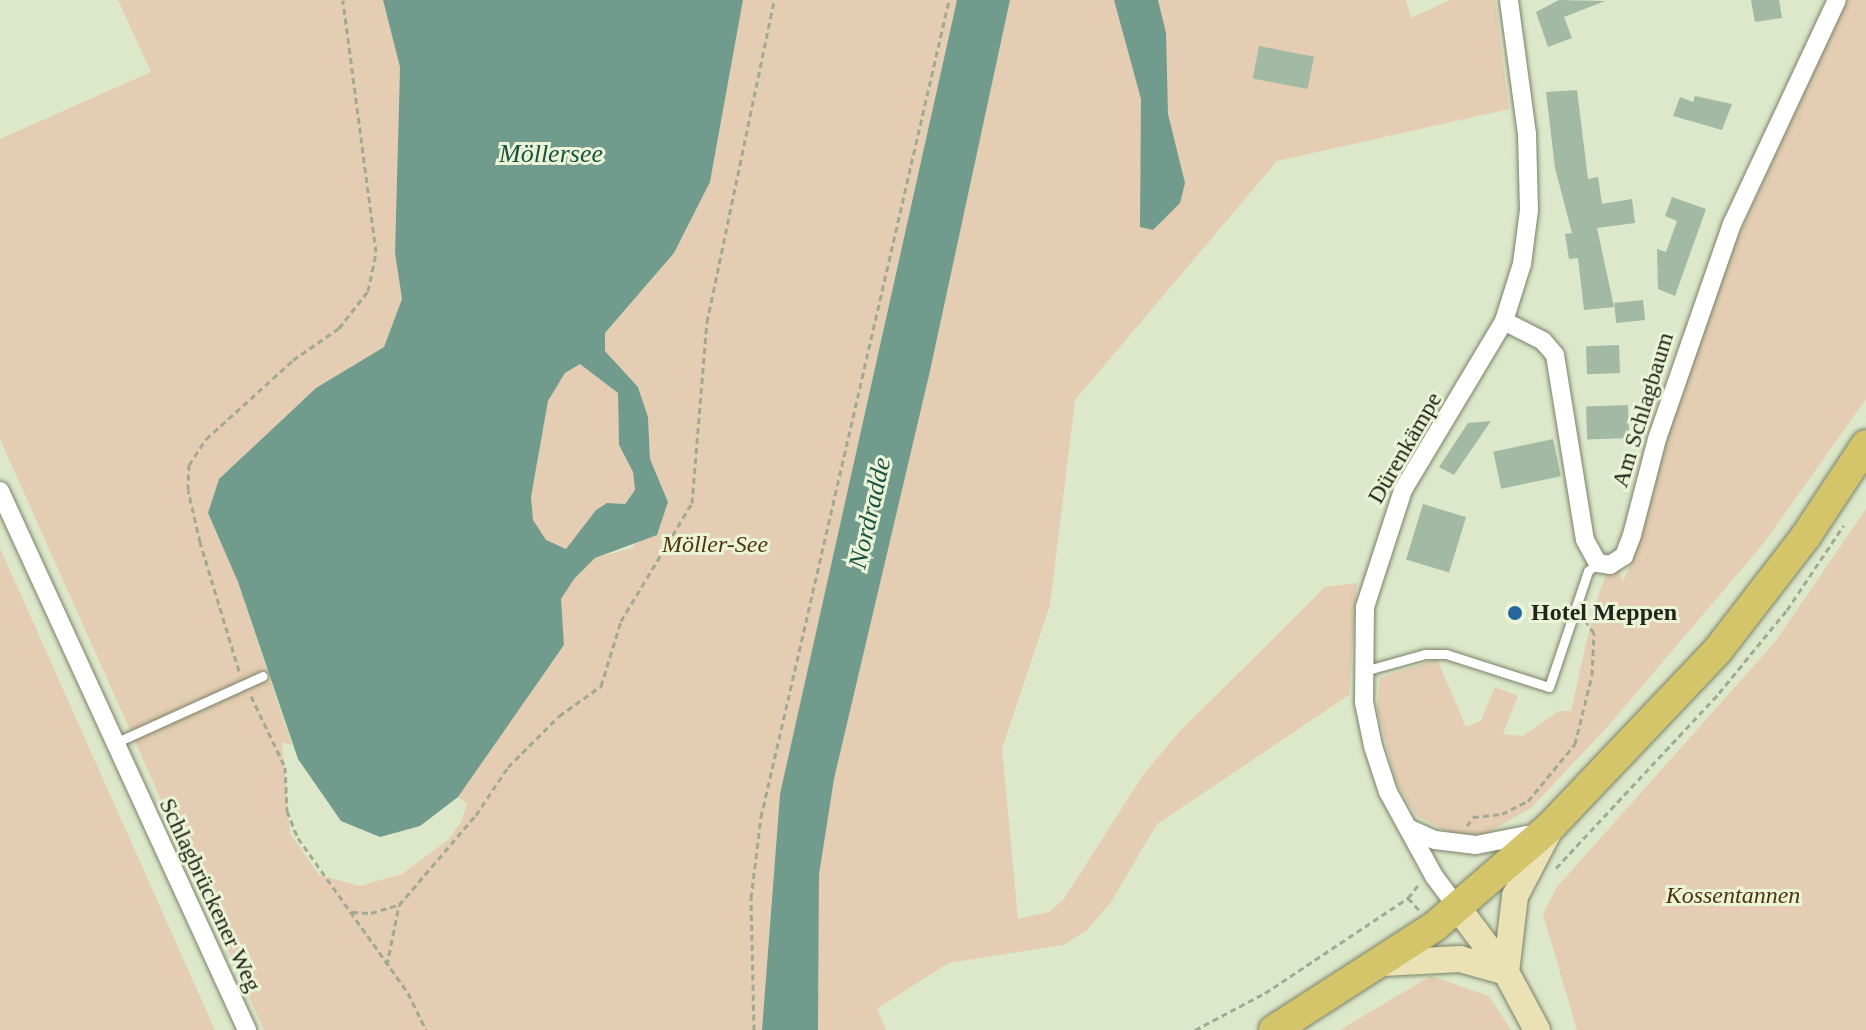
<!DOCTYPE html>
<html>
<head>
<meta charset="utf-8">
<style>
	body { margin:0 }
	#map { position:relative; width:1866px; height:1030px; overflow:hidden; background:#dde7ca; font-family:"Times New Roman",serif }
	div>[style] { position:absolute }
	.green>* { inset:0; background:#e4cdb2 }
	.water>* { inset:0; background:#719c8d }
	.building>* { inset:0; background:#a2b9a4; transform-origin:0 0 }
	.path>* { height:3px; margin-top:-1.5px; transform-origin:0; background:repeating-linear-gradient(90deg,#a1a992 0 6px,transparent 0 10px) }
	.roads { filter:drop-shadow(0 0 2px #798268) drop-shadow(0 0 2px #798268) }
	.lane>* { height:9px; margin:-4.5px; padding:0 4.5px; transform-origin:4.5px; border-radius:4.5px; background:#fff }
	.street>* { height:18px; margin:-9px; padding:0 9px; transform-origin:9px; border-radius:9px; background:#fff }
	.secondary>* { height:26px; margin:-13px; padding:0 13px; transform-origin:13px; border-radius:13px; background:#eae2b4 }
	.primary>* { height:30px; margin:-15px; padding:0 15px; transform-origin:15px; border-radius:15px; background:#d4c46a }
	.dots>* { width:22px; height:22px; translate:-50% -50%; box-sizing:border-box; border:4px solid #ebf4d7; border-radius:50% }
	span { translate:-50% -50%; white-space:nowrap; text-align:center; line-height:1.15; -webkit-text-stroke:6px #ebf4d7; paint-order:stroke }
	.street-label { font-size:24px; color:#22251b }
	.park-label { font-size:24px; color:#4f340e; font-style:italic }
	.poi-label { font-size:24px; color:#22251b; font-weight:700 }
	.left { translate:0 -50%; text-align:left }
	.water-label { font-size:26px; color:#185242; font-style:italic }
</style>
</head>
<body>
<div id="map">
	<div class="green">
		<i style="clip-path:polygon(118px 0,383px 0,400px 67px,395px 253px,402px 299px,384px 347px,316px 388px,219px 479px,208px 513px,238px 582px,292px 745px,282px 742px,290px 833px,319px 875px,360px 886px,402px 874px,448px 840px,461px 822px,467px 804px,458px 797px,474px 768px,564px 646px,561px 599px,573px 579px,595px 558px,632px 548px,668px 502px,650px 459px,648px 417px,638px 387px,605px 351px,605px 333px,674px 253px,710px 182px,743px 0,957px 0,780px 794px,762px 1030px,264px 1030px,0 439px,0 139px,151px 72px)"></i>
		<i style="clip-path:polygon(1010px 0,1406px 0,1411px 18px,1450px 0,1495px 0,1509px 109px,1277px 161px,1075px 400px,1050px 605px,1002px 749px,1018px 919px,1049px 912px,1064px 899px,1143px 775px,1180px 731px,1325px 587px,1357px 583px,1349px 695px,1157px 824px,1111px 902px,1087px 930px,1063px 945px,948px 963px,877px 1009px,886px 1030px,818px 1030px,819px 875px,834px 779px,930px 371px)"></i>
		<i style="clip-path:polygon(1846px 0,1866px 0,1866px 399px,1763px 544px,1609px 725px,1531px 808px,1484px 835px,1450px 833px,1416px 815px,1396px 782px,1377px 709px,1380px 678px,1437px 659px,1466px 727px,1481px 721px,1495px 687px,1518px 696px,1503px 734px,1523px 736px,1559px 711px,1571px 711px,1595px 605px,1606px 575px,1618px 568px,1623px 582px,1636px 550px,1661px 445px,1702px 316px)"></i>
		<i style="clip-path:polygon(580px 363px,618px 393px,619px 445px,633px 472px,635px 490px,625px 504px,607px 503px,596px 510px,566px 550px,546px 540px,532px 520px,531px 497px,548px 401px,565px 373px)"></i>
		<i style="clip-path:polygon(1866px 509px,1866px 1030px,1577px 1030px,1543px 914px,1557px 887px,1775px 642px)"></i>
		<i style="clip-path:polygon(0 548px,215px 1030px,0 1030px)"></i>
		<i style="clip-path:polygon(1431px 976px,1489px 996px,1511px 1030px,1340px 1030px)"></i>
	</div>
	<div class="water">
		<i style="clip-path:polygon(evenodd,383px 0,743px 0,710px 182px,674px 253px,605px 333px,605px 351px,638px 387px,648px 417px,650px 459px,668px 502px,657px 535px,595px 558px,574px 579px,561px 599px,564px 645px,458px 797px,420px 826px,380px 837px,341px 821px,298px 759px,238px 582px,208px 513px,219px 479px,316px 388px,384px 347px,402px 299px,395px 253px,400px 67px,383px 0,580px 364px,618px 393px,619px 445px,633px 472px,635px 490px,625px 504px,607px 503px,596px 510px,566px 549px,546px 540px,533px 520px,531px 497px,548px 401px,565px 373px,580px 364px)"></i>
		<i style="clip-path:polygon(957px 0,1010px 0,930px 371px,834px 779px,819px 875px,818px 1030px,762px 1030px,780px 794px)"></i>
		<i style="clip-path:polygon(1114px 0,1158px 0,1166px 33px,1168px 114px,1185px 183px,1180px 203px,1153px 230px,1140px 227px,1141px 99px)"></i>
	</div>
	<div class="building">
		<i style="clip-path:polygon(1559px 0,1605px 1px,1564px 17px,1572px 38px,1548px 47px,1536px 12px)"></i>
		<i style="clip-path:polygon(1751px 0,1779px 0,1782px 18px,1755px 22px)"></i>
		<i style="left:1259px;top:46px;width:56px;height:33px;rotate:11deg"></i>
		<i style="clip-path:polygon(1577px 90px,1588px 179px,1598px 177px,1602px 204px,1632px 199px,1635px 223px,1597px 228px,1614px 307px,1584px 310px,1578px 258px,1569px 259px,1565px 234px,1572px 233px,1555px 168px,1546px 92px)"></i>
		<i style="clip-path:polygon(1695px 96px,1732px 104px,1722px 130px,1673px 116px,1680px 97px,1693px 102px)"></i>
		<i style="clip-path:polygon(1672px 197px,1706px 209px,1675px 296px,1658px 289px,1657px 249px,1666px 252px,1677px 221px,1665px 216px)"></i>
		<i style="left:1643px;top:300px;width:20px;height:29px;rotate:84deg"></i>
		<i style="left:1619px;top:345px;width:28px;height:33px;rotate:88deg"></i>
		<i style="left:1628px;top:405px;width:33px;height:42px;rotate:88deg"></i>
		<i style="clip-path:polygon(1491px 421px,1454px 475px,1439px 467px,1468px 423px)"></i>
		<i style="left:1553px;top:439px;width:38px;height:61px;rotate:78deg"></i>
		<i style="left:1423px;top:504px;width:45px;height:58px;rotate:17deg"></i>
	</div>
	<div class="path">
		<i style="left:239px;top:671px;width:135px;rotate:-106.8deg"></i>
		<i style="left:200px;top:542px;width:53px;rotate:-103deg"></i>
		<i style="left:188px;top:490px;width:25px;rotate:-88deg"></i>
		<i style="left:189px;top:465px;width:31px;rotate:-57deg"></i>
		<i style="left:206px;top:439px;width:118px;rotate:-42.2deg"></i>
		<i style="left:293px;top:360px;width:56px;rotate:-34.8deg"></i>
		<i style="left:339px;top:328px;width:47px;rotate:-51.9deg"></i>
		<i style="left:368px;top:291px;width:40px;rotate:-78deg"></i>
		<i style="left:376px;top:252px;width:254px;rotate:-97.5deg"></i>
		<i style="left:251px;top:696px;width:79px;rotate:64.4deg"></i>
		<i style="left:285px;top:767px;width:44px;rotate:87.4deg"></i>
		<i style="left:287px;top:811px;width:29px;rotate:68deg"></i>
		<i style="left:298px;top:838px;width:190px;rotate:54.6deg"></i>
		<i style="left:408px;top:993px;width:41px;rotate:64.1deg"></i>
		<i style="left:1467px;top:826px;width:11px;rotate:-56deg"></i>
		<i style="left:1473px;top:817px;width:29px;rotate:-6deg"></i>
		<i style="left:1502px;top:814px;width:29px;rotate:-27deg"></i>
		<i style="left:1528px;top:801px;width:74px;rotate:-50.5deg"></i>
		<i style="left:1575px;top:744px;width:71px;rotate:-76.2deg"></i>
		<i style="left:1592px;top:675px;width:42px;rotate:-87.3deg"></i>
		<i style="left:1594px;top:633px;width:16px;rotate:-125deg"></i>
		<i style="left:1556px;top:868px;width:239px;rotate:-47deg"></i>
		<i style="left:1719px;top:693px;width:107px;rotate:-50.7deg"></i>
		<i style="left:1787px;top:610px;width:102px;rotate:-56.2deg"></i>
		<i style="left:1408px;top:898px;width:16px;rotate:47deg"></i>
		<i style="left:352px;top:912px;width:19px;rotate:3deg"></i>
		<i style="left:371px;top:913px;width:28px;rotate:-17deg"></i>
		<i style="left:387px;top:965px;width:61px;rotate:-78.7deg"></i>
		<i style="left:399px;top:905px;width:118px;rotate:-49.5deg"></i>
		<i style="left:476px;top:815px;width:58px;rotate:-56.3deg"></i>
		<i style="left:508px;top:767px;width:72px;rotate:-45deg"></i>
		<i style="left:559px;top:716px;width:52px;rotate:-35.5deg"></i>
		<i style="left:601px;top:686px;width:68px;rotate:-72.9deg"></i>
		<i style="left:621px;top:621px;width:138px;rotate:-59deg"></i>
		<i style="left:692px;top:503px;width:182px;rotate:-85.3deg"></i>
		<i style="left:707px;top:322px;width:329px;rotate:-78.2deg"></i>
		<i style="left:754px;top:1030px;width:132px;rotate:-91.3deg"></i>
		<i style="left:751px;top:898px;width:82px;rotate:-83deg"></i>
		<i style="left:761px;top:817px;width:838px;rotate:-77.04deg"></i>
		<i style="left:1195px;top:1030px;width:79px;rotate:-27.9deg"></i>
		<i style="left:1265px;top:993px;width:172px;rotate:-33.6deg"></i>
		<i style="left:1408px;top:898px;width:16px;rotate:-52deg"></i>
	</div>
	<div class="roads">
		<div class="lane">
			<i style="left:1364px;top:671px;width:63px;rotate:-15.6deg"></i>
			<i style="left:1425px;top:654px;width:21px"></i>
			<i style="left:1446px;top:654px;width:108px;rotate:17.8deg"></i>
			<i style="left:1549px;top:687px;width:122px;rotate:-71.4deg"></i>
			<i style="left:1588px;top:571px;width:13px;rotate:-39deg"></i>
			<i style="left:115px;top:743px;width:162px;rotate:-24.4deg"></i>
		</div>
		<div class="street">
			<i style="left:1504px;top:321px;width:44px;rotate:27.1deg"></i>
			<i style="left:1543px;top:341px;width:18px;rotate:49deg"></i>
			<i style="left:1555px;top:355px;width:187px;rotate:80.8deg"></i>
			<i style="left:1585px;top:540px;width:26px;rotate:61deg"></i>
			<i style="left:1598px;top:563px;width:12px;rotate:9deg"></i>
			<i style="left:1610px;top:565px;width:17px;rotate:-33deg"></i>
			<i style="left:1624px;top:556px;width:22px;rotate:-69deg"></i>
			<i style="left:1632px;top:535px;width:99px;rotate:-75.4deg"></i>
			<i style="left:1657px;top:439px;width:228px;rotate:-70.8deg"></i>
			<i style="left:1732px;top:224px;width:247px;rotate:-64.9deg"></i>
			<i style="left:0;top:491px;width:593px;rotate:65.38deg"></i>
			<i style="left:1410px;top:829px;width:27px;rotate:24deg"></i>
			<i style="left:1435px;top:840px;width:41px;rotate:7deg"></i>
			<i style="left:1476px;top:845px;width:62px;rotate:-11.1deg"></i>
			<i style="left:1458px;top:908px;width:40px;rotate:-127deg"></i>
			<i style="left:1434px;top:876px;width:96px;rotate:-118.7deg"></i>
			<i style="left:1388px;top:792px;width:48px;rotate:-108.1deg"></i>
			<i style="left:1373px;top:746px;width:45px;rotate:-101.6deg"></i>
			<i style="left:1364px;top:702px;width:95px;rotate:-89.4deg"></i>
			<i style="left:1365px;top:607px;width:123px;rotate:-72deg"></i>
			<i style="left:1403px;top:490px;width:197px;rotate:-59.1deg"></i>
			<i style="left:1504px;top:321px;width:60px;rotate:-72.5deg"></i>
			<i style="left:1522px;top:264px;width:54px;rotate:-82.6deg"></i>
			<i style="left:1529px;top:210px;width:76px;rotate:-91.5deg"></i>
			<i style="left:1527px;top:134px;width:135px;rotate:-97.7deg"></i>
		</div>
		<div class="secondary">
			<i style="left:1458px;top:908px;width:80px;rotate:53.1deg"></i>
			<i style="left:1506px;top:972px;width:66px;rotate:61.9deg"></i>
			<i style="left:1383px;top:963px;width:77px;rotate:-3deg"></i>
			<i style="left:1460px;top:959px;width:48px;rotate:15.8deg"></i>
			<i style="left:1506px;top:972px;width:77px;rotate:-83.2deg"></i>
			<i style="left:1515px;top:896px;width:76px;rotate:-62.4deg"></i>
		</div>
		<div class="primary">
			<i style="left:1274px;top:1030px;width:190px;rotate:-32.8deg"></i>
			<i style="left:1434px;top:927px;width:156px;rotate:-40.8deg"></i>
			<i style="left:1552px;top:825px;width:241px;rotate:-46.5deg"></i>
			<i style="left:1718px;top:650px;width:144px;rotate:-52.3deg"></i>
			<i style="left:1806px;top:536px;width:109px;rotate:-56.6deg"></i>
		</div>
	</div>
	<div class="dots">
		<i style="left:1515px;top:613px;background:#25679c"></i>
	</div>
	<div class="street-label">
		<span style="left:1643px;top:410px;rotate:-73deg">Am Schlagbaum</span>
		<span style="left:1405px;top:448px;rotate:-60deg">Dürenkämpe</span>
		<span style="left:210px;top:895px;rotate:65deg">Schlagbrückener Weg</span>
	</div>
	<div class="park-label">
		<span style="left:715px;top:545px">Möller-See</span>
		<span style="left:1733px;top:896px">Kossentannen</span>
	</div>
	<div class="poi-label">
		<span class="left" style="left:1531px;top:613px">Hotel Meppen</span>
	</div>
	<div class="water-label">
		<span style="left:551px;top:154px">Möllersee</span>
		<span style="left:870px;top:513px;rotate:-77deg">Nordradde</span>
	</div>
</div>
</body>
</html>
